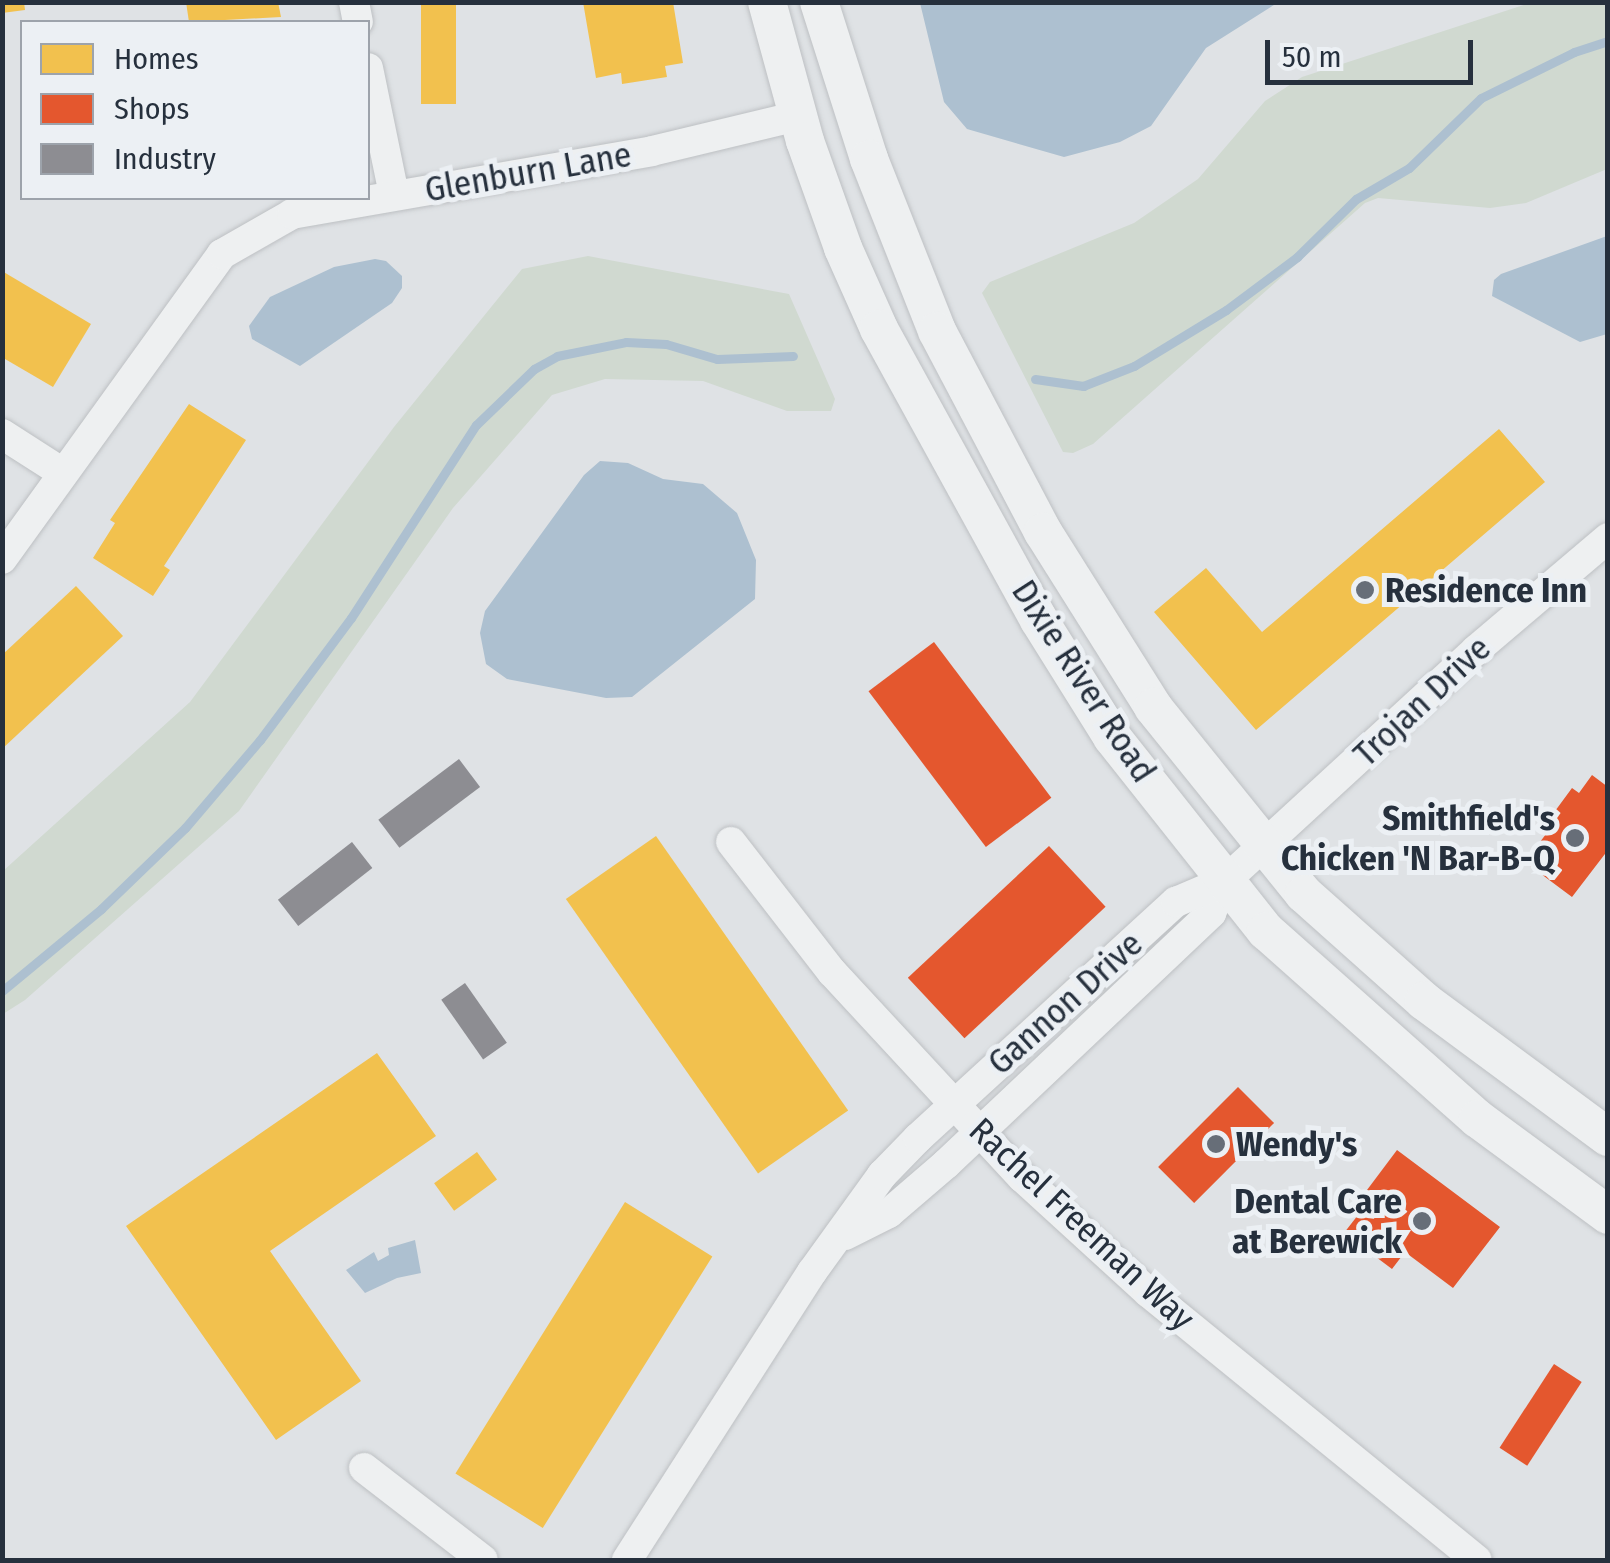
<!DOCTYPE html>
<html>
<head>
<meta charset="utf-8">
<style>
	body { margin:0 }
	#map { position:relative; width:1610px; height:1563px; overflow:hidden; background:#dfe2e5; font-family:"Fira Sans Condensed",sans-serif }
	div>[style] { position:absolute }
	.green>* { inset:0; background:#d0d9d0 }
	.water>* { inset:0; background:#adc0d0 }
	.homes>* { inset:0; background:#f2c14e; transform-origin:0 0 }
	.shops>* { inset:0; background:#e4572e; transform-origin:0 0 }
	.industry>* { inset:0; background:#8d8d92; transform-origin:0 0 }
	.stream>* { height:9px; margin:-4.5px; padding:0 4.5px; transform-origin:4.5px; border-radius:4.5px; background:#adc0d0 }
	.roads { filter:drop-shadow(0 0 2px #bdc0c3) drop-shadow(0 0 2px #bdc0c3) }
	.minor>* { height:30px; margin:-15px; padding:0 15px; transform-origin:15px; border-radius:15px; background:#eef0f1 }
	.tertiary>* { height:38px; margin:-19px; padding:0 19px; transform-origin:19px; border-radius:19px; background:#eef0f1 }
	.dots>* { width:28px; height:28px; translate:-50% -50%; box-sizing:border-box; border:5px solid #ecf0f4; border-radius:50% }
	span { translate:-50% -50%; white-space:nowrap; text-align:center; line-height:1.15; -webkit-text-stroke:10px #ecf0f4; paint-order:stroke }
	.street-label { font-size:35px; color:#26303d }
	.poi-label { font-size:35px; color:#26303d; font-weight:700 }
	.left { translate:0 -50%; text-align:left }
	.right { translate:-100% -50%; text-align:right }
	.frame { position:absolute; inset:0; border:5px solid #26303d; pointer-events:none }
	.legend { position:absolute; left:20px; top:20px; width:350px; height:180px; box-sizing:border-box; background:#ecf0f4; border:2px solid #9da3ab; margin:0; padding:12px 18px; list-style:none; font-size:30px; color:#26303d }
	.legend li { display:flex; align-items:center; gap:20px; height:50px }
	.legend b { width:50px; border:2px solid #9da3ab }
	.scale { position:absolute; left:1265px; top:40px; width:208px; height:45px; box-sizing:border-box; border:5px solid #26303d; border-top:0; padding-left:12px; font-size:30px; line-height:35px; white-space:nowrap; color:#26303d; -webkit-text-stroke:8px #ecf0f4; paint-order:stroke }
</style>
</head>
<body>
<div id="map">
	<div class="green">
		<i style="clip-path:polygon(1533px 2px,1607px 3px,1607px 169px,1526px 203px,1490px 208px,1378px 198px,1365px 203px,1093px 444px,1073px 453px,1063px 452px,982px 293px,990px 282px,1134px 223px,1198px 179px,1265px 101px,1302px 77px)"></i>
		<i style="clip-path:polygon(588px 256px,789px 294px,835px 399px,831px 411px,787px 411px,703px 381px,605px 379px,552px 395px,453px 508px,239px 811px,25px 1000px,3px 1014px,3px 871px,190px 702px,394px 427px,522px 269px)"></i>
	</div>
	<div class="water">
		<i style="clip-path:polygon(920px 3px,920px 2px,1277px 3px,1206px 48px,1151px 126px,1120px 142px,1064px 157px,967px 129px,944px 102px)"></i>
		<i style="clip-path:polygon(1607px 236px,1607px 334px,1580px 342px,1492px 296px,1494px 280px,1501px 274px)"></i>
		<i style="clip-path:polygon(375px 259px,386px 261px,402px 276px,402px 288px,392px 303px,300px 366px,252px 339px,249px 326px,270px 297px,334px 267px)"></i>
		<i style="clip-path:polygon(600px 461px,628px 463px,663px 479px,703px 484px,737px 513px,756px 560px,755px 599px,632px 697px,606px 698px,507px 679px,486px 664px,480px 633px,485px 611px,584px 475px)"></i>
		<i style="clip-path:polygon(415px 1240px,421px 1273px,397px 1278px,365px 1293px,346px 1270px,374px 1252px,378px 1261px,389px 1255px,388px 1248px)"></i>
	</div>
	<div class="homes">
		<i style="clip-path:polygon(2px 2px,24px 2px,25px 10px,2px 13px)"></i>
		<i style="clip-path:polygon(186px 2px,278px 2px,281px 17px,189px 22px)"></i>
		<i style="left:421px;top:2px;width:35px;height:102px"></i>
		<i style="clip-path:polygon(583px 2px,673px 2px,683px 63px,665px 66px,667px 77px,622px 84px,621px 73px,596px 78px)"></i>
		<i style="clip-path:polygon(2px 271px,91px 324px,53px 387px,5px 359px)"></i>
		<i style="clip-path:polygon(189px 404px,246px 440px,164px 566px,170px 570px,153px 596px,93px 558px,115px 523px,110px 520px)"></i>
		<i style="clip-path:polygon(1499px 429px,1545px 482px,1256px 730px,1154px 612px,1206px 568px,1262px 632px)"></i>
		<i style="clip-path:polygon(76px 586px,123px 636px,2px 749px,2px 655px)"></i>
		<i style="left:656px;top:836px;width:335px;height:110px;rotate:55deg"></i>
		<i style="clip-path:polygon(377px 1053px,436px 1136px,270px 1251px,361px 1381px,276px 1440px,126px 1226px)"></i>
		<i style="left:477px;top:1152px;width:34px;height:53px;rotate:54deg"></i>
		<i style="left:625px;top:1202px;width:103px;height:320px;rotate:32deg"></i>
	</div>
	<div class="shops">
		<i style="left:934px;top:642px;width:195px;height:82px;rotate:53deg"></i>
		<i style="clip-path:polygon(1592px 775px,1608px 787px,1608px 850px,1572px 897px,1525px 862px,1552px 826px,1547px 822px,1572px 788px,1579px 793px)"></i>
		<i style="left:1049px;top:846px;width:83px;height:193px;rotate:47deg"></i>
		<i style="left:1238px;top:1087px;width:51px;height:113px;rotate:45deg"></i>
		<i style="clip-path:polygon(1397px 1150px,1500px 1227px,1453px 1288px,1405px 1252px,1392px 1269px,1344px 1233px,1358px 1215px,1352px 1210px)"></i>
		<i style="left:1554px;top:1364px;width:33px;height:100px;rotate:33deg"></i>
	</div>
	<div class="industry">
		<i style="left:459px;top:759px;width:35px;height:101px;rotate:53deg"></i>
		<i style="left:352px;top:842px;width:33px;height:94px;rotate:52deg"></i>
		<i style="left:465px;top:983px;width:73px;height:29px;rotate:55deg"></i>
	</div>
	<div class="stream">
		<i style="left:1035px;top:379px;width:49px;rotate:8.3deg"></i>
		<i style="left:1083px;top:386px;width:55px;rotate:-21.4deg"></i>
		<i style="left:1134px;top:366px;width:108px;rotate:-31.3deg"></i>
		<i style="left:1226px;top:310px;width:89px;rotate:-36.7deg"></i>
		<i style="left:1297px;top:257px;width:83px;rotate:-44.5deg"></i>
		<i style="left:1356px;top:199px;width:61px;rotate:-30.3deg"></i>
		<i style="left:1409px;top:168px;width:100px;rotate:-44.2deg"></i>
		<i style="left:1481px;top:98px;width:104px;rotate:-26.3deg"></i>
		<i style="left:1574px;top:52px;width:36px;rotate:-18deg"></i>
		<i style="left:2px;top:991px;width:129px;rotate:-39.6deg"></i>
		<i style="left:101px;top:909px;width:117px;rotate:-44deg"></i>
		<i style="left:185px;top:828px;width:116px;rotate:-49.6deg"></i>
		<i style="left:260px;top:740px;width:152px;rotate:-53.3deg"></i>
		<i style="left:351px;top:618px;width:230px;rotate:-57.1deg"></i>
		<i style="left:476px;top:425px;width:81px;rotate:-44deg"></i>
		<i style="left:534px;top:369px;width:26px;rotate:-29deg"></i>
		<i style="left:557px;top:356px;width:70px;rotate:-11.5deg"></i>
		<i style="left:626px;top:342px;width:40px;rotate:2.9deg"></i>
		<i style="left:666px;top:344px;width:53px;rotate:16.4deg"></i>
		<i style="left:717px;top:359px;width:76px;rotate:-2.3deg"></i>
	</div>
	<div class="roads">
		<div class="minor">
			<i style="left:354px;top:2px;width:20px;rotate:79deg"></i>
			<i style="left:368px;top:68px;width:130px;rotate:78.4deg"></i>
			<i style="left:2px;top:434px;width:72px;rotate:32.6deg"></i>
			<i style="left:2px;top:559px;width:376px;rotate:-54.2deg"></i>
			<i style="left:222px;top:254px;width:81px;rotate:-29.7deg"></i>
			<i style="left:292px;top:214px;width:365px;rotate:-9.9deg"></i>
			<i style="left:652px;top:151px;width:150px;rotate:-13.5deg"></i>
			<i style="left:731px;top:842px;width:165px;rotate:52.2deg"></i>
			<i style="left:832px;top:972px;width:280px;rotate:47.2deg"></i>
			<i style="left:1022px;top:1177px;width:171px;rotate:42.4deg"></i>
			<i style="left:1148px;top:1292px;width:424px;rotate:39.2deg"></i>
			<i style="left:845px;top:1235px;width:49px;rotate:-26.6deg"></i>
			<i style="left:889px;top:1213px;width:75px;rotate:-40.7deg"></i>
			<i style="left:946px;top:1164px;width:365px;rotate:-43.4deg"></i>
			<i style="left:1211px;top:913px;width:35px;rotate:-66deg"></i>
			<i style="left:364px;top:1468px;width:150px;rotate:37.7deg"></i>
			<i style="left:627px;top:1560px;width:342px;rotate:-57.3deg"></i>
			<i style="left:812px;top:1272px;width:120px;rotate:-54.2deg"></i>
			<i style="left:882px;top:1175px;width:52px;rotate:-45.8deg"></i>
			<i style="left:918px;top:1138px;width:350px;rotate:-42.5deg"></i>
			<i style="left:1176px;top:902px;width:53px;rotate:-23.2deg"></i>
			<i style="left:1225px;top:881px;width:341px;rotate:-42.6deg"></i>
			<i style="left:1476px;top:650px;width:173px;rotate:-40.3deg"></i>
		</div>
		<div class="tertiary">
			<i style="left:767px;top:2px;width:144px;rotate:74.7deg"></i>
			<i style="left:805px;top:141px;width:114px;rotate:70.4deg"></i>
			<i style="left:843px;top:248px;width:89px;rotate:66deg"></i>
			<i style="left:879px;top:329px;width:332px;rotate:61.2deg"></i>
			<i style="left:1039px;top:620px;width:138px;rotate:58deg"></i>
			<i style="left:1112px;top:737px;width:248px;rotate:51.6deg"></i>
			<i style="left:1266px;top:931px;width:283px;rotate:41.6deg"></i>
			<i style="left:1478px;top:1119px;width:162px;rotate:36.4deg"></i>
			<i style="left:819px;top:2px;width:165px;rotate:72.3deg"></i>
			<i style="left:869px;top:159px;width:185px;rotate:68.4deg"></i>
			<i style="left:937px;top:331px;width:227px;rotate:62.2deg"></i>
			<i style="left:1043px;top:532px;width:207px;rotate:57.8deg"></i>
			<i style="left:1153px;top:707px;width:240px;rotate:51.1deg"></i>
			<i style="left:1304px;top:894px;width:161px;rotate:41.7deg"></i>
			<i style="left:1424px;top:1001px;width:229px;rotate:36.5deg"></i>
		</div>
	</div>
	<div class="dots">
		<i style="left:1365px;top:590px;background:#676e78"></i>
		<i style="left:1575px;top:838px;background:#676e78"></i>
		<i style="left:1216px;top:1144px;background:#676e78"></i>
		<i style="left:1422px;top:1221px;background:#676e78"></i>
	</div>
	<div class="street-label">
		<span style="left:528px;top:172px;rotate:-10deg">Glenburn Lane</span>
		<span style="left:1084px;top:681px;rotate:57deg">Dixie River Road</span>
		<span style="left:1422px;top:701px;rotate:-43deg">Trojan Drive</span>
		<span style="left:1065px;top:1003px;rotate:-42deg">Gannon Drive</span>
		<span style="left:1082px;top:1224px;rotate:43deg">Rachel Freeman Way</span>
	</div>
	<div class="poi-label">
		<span class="left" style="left:1385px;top:590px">Residence Inn</span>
		<span class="right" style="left:1555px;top:838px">Smithfield's<br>Chicken 'N Bar-B-Q</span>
		<span class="left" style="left:1236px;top:1144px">Wendy's</span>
		<span class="right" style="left:1402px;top:1221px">Dental Care<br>at Berewick</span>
	</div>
	<div class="frame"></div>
	<ul class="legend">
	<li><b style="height:28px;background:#f2c14e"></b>Homes</li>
	<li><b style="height:28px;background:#e4572e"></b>Shops</li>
	<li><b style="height:28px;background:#8d8d92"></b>Industry</li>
	</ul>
	<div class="scale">50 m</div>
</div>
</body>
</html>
